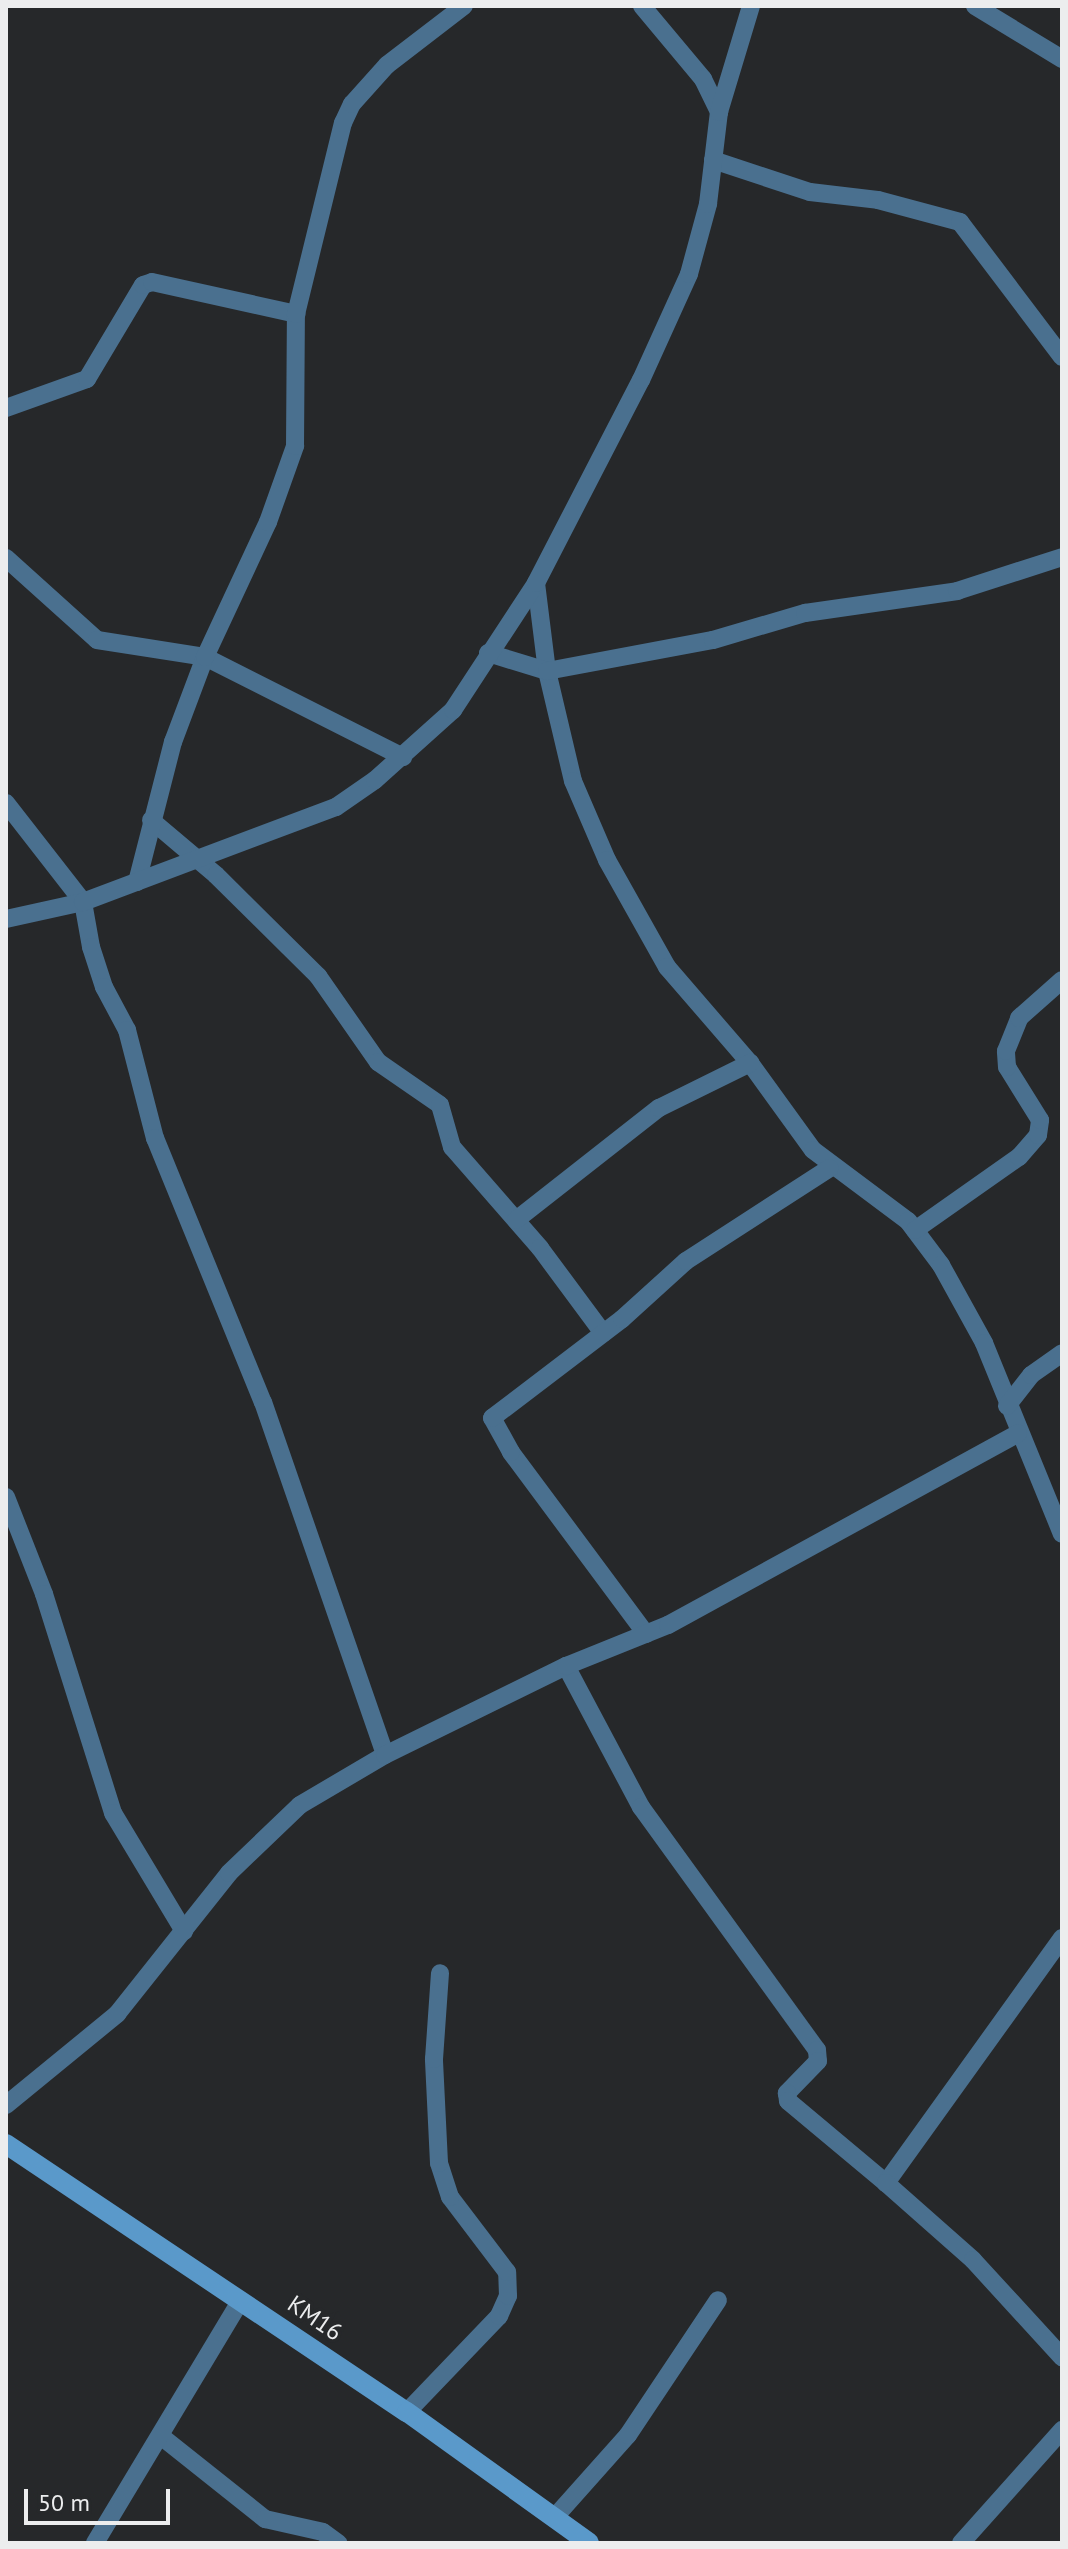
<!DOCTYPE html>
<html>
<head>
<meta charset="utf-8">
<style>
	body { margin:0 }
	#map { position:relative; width:1068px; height:2549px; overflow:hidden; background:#26282a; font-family:"PT Sans",sans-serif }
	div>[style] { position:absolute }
	.street>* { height:18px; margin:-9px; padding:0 9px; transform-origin:9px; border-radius:9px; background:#4a708f }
	.secondary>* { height:20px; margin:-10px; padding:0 10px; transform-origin:10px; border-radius:10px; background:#5a99ca }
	span { translate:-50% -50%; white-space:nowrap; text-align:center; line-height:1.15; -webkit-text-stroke:7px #26282a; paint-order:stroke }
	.street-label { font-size:24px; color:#ecedee }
	.frame { position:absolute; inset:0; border:8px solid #ecedee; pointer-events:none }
	.scale { position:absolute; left:24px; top:2489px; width:146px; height:36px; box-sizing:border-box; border:4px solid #ecedee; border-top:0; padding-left:10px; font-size:24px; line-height:28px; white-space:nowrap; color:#ecedee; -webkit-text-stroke:6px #26282a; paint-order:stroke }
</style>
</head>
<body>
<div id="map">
	<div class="street">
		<i style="left:642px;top:6px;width:95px;rotate:50.1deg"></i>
		<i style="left:703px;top:79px;width:37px;rotate:64deg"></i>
		<i style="left:975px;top:6px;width:102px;rotate:31.3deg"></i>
		<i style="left:713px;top:160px;width:102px;rotate:18.3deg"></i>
		<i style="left:810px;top:192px;width:68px;rotate:6.7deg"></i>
		<i style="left:878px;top:200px;width:85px;rotate:15deg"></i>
		<i style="left:960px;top:222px;width:169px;rotate:52.9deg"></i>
		<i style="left:6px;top:408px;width:86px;rotate:-19.7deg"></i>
		<i style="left:87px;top:379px;width:109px;rotate:-59.2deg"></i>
		<i style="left:143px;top:285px;width:9px;rotate:-18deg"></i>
		<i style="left:152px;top:282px;width:148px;rotate:12.5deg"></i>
		<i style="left:6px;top:558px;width:122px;rotate:42deg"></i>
		<i style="left:97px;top:640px;width:109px;rotate:8.9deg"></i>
		<i style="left:205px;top:657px;width:222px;rotate:26.8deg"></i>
		<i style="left:536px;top:583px;width:89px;rotate:82.9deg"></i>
		<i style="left:547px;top:671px;width:113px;rotate:76.7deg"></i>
		<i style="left:573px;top:781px;width:86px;rotate:66.7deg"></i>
		<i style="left:607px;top:860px;width:123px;rotate:60.7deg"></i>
		<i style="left:667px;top:967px;width:127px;rotate:49.2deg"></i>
		<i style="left:750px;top:1063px;width:107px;rotate:54.1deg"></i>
		<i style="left:813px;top:1150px;width:119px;rotate:36.8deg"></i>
		<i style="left:908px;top:1221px;width:55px;rotate:53.1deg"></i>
		<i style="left:941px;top:1265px;width:89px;rotate:61.1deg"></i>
		<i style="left:984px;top:1343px;width:206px;rotate:67.8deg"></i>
		<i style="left:488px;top:653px;width:62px;rotate:17deg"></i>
		<i style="left:547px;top:671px;width:169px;rotate:-10.6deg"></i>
		<i style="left:713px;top:640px;width:96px;rotate:-16.4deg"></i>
		<i style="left:805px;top:613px;width:154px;rotate:-8.2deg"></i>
		<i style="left:957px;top:591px;width:110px;rotate:-17.9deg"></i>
		<i style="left:6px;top:803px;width:125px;rotate:52.1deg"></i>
		<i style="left:83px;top:902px;width:46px;rotate:79.9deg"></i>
		<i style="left:91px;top:947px;width:42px;rotate:72deg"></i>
		<i style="left:104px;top:987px;width:49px;rotate:61.9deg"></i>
		<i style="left:127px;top:1030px;width:112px;rotate:75.5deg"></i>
		<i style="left:155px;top:1138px;width:285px;rotate:67.8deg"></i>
		<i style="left:263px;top:1402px;width:373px;rotate:70.9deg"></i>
		<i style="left:151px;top:820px;width:85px;rotate:40.2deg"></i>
		<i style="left:216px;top:875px;width:144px;rotate:44.7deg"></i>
		<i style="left:318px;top:976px;width:105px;rotate:55.1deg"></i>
		<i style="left:378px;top:1062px;width:75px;rotate:34.7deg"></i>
		<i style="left:440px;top:1105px;width:44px;rotate:74.1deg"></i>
		<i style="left:452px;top:1147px;width:134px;rotate:48.9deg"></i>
		<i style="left:540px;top:1248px;width:106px;rotate:53.5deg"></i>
		<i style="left:137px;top:882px;width:145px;rotate:-75.6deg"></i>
		<i style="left:173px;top:742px;width:91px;rotate:-69.4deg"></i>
		<i style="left:205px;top:657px;width:149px;rotate:-65deg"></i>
		<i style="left:268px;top:522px;width:81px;rotate:-70.4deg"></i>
		<i style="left:295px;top:446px;width:132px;rotate:-89.6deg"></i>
		<i style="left:296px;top:314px;width:197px;rotate:-76.2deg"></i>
		<i style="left:343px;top:123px;width:21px;rotate:-65deg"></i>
		<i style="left:352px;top:104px;width:52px;rotate:-48.1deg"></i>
		<i style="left:387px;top:65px;width:97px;rotate:-37.5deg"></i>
		<i style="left:6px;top:919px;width:79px;rotate:-12.4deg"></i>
		<i style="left:83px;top:902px;width:270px;rotate:-20.6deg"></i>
		<i style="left:336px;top:807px;width:47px;rotate:-34.7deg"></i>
		<i style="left:375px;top:780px;width:105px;rotate:-41.9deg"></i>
		<i style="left:453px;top:710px;width:152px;rotate:-56.8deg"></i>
		<i style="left:536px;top:583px;width:229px;rotate:-62.7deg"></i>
		<i style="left:641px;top:380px;width:116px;rotate:-65.6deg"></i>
		<i style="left:689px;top:274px;width:73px;rotate:-74.8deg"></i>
		<i style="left:708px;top:204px;width:93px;rotate:-83.2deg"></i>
		<i style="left:719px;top:112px;width:111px;rotate:-73.2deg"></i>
		<i style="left:516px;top:1220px;width:182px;rotate:-38.1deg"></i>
		<i style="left:659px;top:1108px;width:102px;rotate:-26.3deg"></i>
		<i style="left:915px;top:1230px;width:127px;rotate:-35.1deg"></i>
		<i style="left:1019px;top:1157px;width:29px;rotate:-49deg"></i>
		<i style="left:1038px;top:1135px;width:15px;rotate:-82deg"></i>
		<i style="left:1040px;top:1120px;width:62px;rotate:-121.9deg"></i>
		<i style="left:1007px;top:1067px;width:16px;rotate:-94deg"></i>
		<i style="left:1006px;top:1051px;width:35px;rotate:-68deg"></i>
		<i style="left:1019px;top:1018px;width:57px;rotate:-41.5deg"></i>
		<i style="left:1007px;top:1406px;width:39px;rotate:-52deg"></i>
		<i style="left:1031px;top:1375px;width:38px;rotate:-35deg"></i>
		<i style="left:6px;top:1497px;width:104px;rotate:68.6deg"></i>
		<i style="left:44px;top:1594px;width:230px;rotate:72.5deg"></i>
		<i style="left:113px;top:1813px;width:138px;rotate:59deg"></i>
		<i style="left:646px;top:1634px;width:227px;rotate:-126.6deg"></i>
		<i style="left:511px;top:1452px;width:39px;rotate:-119deg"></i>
		<i style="left:492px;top:1418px;width:163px;rotate:-37.3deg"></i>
		<i style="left:622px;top:1319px;width:86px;rotate:-42.2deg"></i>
		<i style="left:686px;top:1261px;width:171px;rotate:-32.9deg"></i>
		<i style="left:566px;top:1666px;width:160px;rotate:62deg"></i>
		<i style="left:641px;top:1807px;width:300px;rotate:54.1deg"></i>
		<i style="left:817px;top:2050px;width:11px;rotate:85deg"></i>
		<i style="left:818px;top:2061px;width:45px;rotate:134.1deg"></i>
		<i style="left:787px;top:2093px;width:8px;rotate:83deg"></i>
		<i style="left:788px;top:2101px;width:128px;rotate:39.9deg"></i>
		<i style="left:1062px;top:1938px;width:302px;rotate:125.7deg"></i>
		<i style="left:886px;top:2183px;width:116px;rotate:41.5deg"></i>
		<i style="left:973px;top:2260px;width:132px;rotate:47.5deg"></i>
		<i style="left:6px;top:2105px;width:144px;rotate:-39.3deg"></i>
		<i style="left:117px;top:2014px;width:180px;rotate:-51.5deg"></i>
		<i style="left:229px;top:1873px;width:98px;rotate:-43.8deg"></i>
		<i style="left:300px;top:1805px;width:99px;rotate:-30.5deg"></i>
		<i style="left:385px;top:1755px;width:202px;rotate:-26.2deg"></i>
		<i style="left:566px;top:1666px;width:110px;rotate:-21.9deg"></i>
		<i style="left:668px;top:1625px;width:399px;rotate:-28.7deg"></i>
		<i style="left:407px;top:2412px;width:133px;rotate:-46.2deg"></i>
		<i style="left:499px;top:2316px;width:22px;rotate:-66deg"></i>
		<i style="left:508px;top:2296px;width:24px;rotate:-92deg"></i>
		<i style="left:507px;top:2272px;width:94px;rotate:-127.2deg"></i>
		<i style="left:450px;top:2197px;width:36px;rotate:-108deg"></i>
		<i style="left:439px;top:2163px;width:104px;rotate:-92.8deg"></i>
		<i style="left:434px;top:2059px;width:86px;rotate:-86deg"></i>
		<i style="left:162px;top:2437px;width:132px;rotate:38.5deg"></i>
		<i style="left:265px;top:2519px;width:59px;rotate:12.6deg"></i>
		<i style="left:323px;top:2532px;width:19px;rotate:36deg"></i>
		<i style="left:554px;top:2518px;width:111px;rotate:-48.3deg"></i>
		<i style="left:628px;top:2435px;width:162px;rotate:-56.3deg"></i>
		<i style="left:95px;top:2543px;width:283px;rotate:-59deg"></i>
		<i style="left:961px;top:2543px;width:152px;rotate:-48.2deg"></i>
	</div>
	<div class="secondary">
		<i style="left:6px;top:2144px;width:482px;rotate:33.8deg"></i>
		<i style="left:407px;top:2412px;width:224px;rotate:35.7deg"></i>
	</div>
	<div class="street-label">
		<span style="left:315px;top:2318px;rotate:34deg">KM16</span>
	</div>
	<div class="frame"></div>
	<div class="scale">50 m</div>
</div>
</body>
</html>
